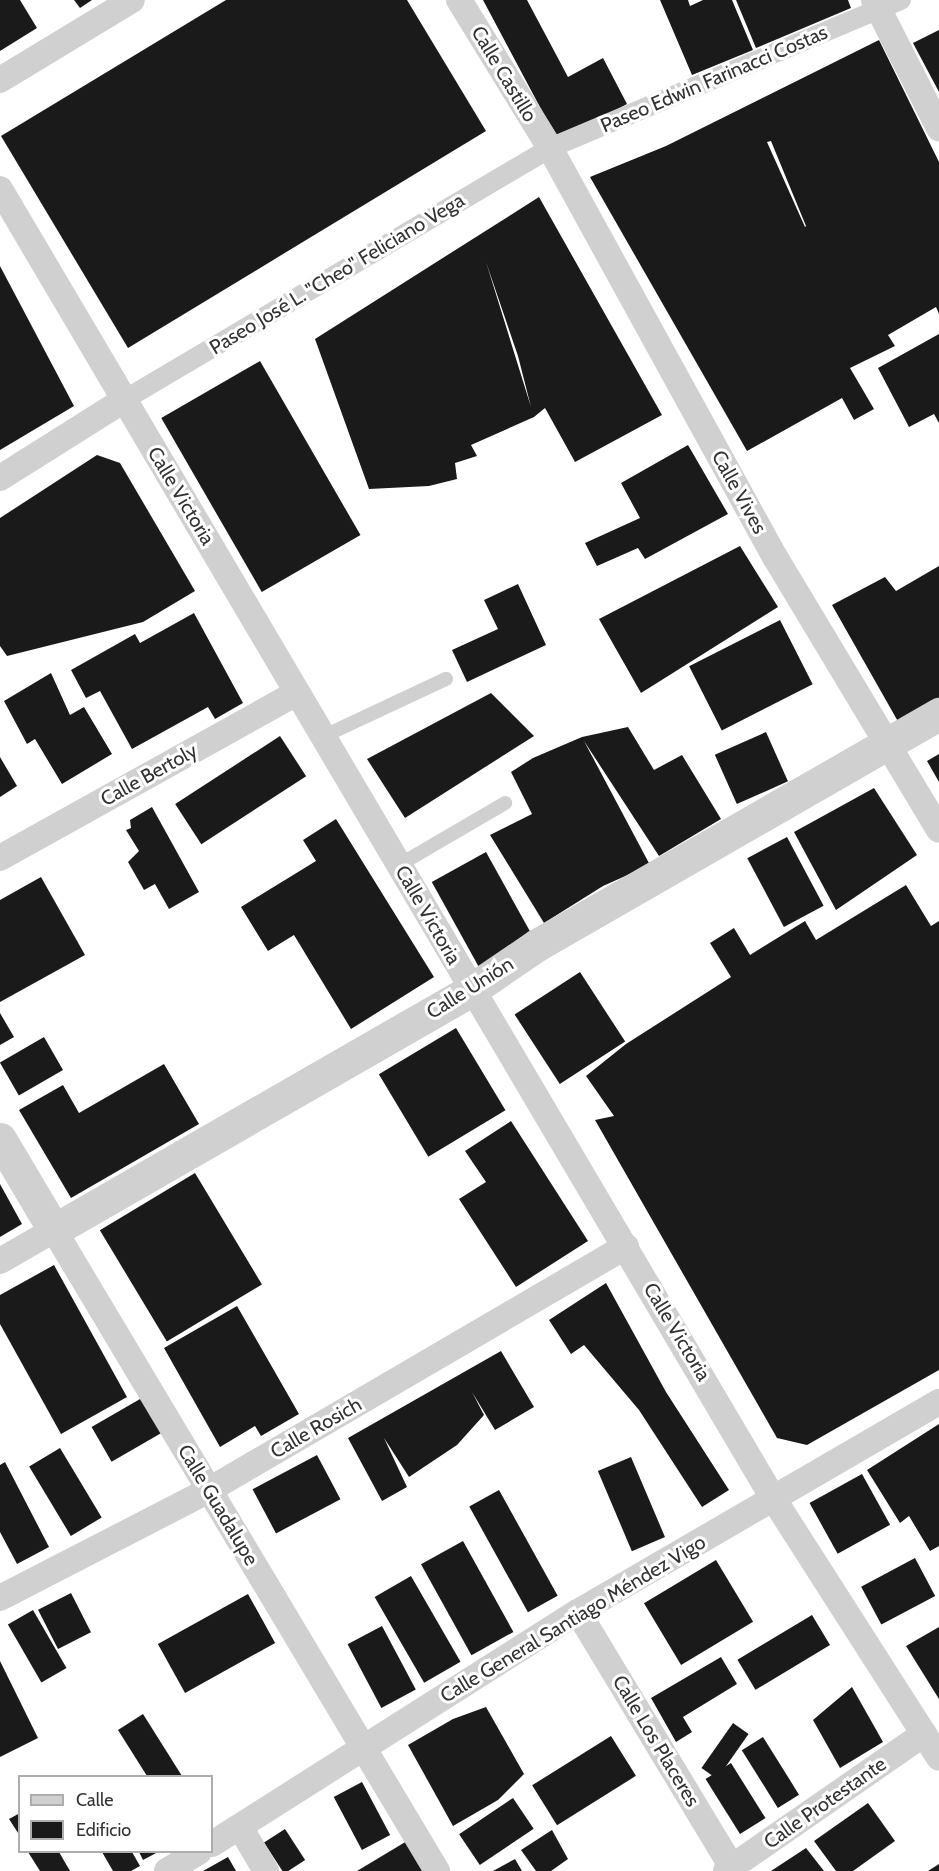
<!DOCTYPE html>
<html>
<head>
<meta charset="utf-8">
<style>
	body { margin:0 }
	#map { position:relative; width:939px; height:1871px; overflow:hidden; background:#fff; font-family:Cabin,sans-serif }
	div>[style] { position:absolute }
	.building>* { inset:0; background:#1a1a1a; transform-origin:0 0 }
	.service>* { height:14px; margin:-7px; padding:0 7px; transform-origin:7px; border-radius:7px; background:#d0d0d0 }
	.pedestrian>* { height:20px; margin:-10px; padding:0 10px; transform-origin:10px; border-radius:10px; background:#d0d0d0 }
	.minor>* { height:26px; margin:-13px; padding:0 13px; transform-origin:13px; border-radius:13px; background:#d0d0d0 }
	.tertiary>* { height:33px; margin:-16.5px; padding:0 16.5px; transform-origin:16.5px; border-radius:16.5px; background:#d0d0d0 }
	span { translate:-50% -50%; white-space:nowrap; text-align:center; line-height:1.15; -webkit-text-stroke:6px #fff; paint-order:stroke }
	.street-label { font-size:20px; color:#333 }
	.legend { position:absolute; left:18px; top:1775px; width:195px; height:78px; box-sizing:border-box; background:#fff; border:2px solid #adadad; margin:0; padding:8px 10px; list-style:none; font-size:18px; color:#333 }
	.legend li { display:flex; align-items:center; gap:12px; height:30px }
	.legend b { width:30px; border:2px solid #adadad }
</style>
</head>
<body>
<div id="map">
	<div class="building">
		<i style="clip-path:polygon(0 0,20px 0,37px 28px,0 51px)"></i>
		<i style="clip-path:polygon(74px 0,92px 0,80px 8px)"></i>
		<i style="clip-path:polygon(226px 0,407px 0,486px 131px,128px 348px,1px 136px)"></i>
		<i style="clip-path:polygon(483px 0,527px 0,568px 77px,603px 58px,627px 104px,558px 141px)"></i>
		<i style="clip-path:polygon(660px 0,688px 0,690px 6px,703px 0,732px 0,753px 50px,692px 75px)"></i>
		<i style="clip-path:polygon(736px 0,848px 0,851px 8px,756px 48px)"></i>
		<i style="clip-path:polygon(939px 30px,939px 92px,913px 43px)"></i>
		<i style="clip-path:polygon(evenodd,879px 40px,939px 162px,939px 314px,936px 307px,888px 335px,895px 346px,850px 368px,874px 409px,854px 420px,842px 398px,747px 451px,590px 177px,666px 146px,879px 40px,771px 141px,806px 226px,805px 227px,767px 142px,771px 141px)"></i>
		<i style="clip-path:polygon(evenodd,539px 197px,662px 415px,575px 462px,545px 408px,534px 417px,471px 445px,477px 456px,455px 463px,457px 479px,429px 486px,369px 489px,315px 339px,539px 197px,486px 262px,518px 356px,531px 407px,486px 262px)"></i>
		<i style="clip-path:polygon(0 266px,74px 406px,0 450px)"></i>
		<i style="clip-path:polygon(939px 334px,939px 423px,934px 414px,909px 427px,878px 368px)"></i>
		<i style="left:260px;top:361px;width:201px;height:114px;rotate:60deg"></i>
		<i style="clip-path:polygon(688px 445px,728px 514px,645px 559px,638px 548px,597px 566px,585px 543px,640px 518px,621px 483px)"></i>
		<i style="clip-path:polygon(97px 455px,120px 463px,195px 591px,143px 622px,7px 656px,0 646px,0 518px)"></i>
		<i style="clip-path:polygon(740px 546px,778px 607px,641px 693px,599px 619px)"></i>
		<i style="clip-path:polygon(939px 566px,939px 700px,900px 725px,832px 605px,885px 577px,896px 591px)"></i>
		<i style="clip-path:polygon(518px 584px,546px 645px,467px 682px,452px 650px,498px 629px,484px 600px)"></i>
		<i style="clip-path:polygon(194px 613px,243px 703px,215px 719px,208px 707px,132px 749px,100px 691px,86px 698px,71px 670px,135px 634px,140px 643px)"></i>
		<i style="left:780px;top:620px;width:72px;height:102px;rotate:63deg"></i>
		<i style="clip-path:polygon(51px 673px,70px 715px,84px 707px,112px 754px,62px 784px,35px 739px,27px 744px,4px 701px)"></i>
		<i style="clip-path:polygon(491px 693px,534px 736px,405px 818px,367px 759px)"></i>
		<i style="clip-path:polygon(628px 727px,654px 770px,682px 755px,721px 819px,659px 856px,584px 741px,650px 865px,603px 886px,544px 923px,490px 835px,532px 814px,511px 772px,533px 758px,582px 737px)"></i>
		<i style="left:766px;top:732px;width:54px;height:56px;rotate:66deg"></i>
		<i style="left:280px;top:736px;width:48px;height:125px;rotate:57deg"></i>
		<i style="clip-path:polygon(939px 754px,939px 782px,927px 761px)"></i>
		<i style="clip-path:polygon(0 757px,17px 786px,0 797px)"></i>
		<i style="clip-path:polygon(874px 788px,917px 855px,836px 910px,794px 832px)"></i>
		<i style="clip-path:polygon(152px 807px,199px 892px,169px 909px,155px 884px,144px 890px,128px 862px,139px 851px,126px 830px,131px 828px,130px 820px)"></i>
		<i style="clip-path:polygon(336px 819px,434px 977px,351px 1029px,294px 935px,268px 951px,241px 907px,316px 861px,303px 840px)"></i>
		<i style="left:787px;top:837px;width:78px;height:45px;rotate:62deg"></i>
		<i style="left:486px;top:852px;width:98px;height:62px;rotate:61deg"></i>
		<i style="clip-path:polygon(41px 877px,85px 955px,0 1002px,0 900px)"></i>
		<i style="clip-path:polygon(906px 885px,931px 926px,939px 921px,939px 1370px,807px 1445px,777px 1438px,595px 1120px,614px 1116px,586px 1076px,626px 1044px,731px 977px,710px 943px,734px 928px,750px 955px,805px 921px,816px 940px)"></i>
		<i style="left:580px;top:972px;width:83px;height:78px;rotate:57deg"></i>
		<i style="clip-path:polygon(0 1013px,14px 1037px,0 1045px)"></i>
		<i style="left:456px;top:1028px;width:96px;height:90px;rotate:59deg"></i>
		<i style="left:44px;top:1037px;width:38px;height:51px;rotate:60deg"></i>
		<i style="clip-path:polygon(164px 1064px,199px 1124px,71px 1198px,19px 1110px,63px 1085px,79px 1113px)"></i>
		<i style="clip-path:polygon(511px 1121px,588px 1241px,516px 1287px,459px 1199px,486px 1182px,465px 1151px)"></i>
		<i style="left:195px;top:1173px;width:130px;height:111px;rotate:59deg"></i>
		<i style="clip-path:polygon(0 1184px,22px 1224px,0 1237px)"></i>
		<i style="clip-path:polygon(54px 1265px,127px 1397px,61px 1434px,0 1324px,0 1295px)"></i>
		<i style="clip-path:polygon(606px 1283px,666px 1392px,729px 1490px,702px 1507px,639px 1410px,584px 1345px,571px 1354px,549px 1320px)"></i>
		<i style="clip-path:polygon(237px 1306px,299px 1414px,261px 1436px,255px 1426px,220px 1447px,164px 1348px)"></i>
		<i style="clip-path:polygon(501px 1351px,534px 1407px,495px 1430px,472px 1392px,484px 1415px,457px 1445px,409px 1477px,384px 1438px,407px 1487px,382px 1501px,348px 1438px)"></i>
		<i style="left:147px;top:1395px;width:40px;height:64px;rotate:60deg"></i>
		<i style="clip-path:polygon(939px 1424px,939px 1546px,930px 1551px,909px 1516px,900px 1523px,867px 1470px)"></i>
		<i style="left:60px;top:1448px;width:81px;height:36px;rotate:59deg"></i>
		<i style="left:317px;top:1455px;width:50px;height:73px;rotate:62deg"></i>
		<i style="left:631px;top:1457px;width:87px;height:36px;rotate:67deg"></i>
		<i style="clip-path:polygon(5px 1462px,49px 1547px,17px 1564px,0 1532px,0 1465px)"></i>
		<i style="left:862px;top:1474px;width:58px;height:60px;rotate:61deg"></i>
		<i style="left:499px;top:1490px;width:121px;height:34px;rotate:61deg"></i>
		<i style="left:463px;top:1541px;width:104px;height:48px;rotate:61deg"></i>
		<i style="left:915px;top:1558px;width:43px;height:61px;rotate:62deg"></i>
		<i style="left:716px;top:1560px;width:72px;height:84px;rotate:59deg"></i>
		<i style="left:411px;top:1576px;width:99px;height:42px;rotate:60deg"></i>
		<i style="left:71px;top:1593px;width:44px;height:37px;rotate:63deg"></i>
		<i style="left:248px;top:1594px;width:56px;height:103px;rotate:61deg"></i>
		<i style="left:33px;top:1610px;width:67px;height:29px;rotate:60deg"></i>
		<i style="left:812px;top:1615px;width:35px;height:87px;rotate:59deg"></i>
		<i style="left:382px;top:1626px;width:72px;height:39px;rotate:62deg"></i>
		<i style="clip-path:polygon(939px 1627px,939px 1699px,906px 1646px)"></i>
		<i style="clip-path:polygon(721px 1657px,737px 1684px,683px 1717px,692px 1732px,676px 1742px,651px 1698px)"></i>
		<i style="clip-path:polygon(0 1661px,38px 1738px,0 1757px)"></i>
		<i style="clip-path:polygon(852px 1687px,883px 1742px,840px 1768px,813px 1720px)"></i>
		<i style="clip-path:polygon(486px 1707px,524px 1774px,498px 1800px,453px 1826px,408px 1745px,453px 1719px)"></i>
		<i style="clip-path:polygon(143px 1714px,182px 1776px,147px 1776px,118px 1730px)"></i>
		<i style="left:733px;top:1723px;width:19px;height:55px;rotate:35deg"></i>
		<i style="left:611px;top:1736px;width:47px;height:93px;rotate:58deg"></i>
		<i style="left:763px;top:1737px;width:68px;height:25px;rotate:58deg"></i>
		<i style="left:731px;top:1763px;width:65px;height:30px;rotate:58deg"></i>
		<i style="left:362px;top:1782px;width:60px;height:32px;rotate:62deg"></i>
		<i style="left:513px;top:1798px;width:37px;height:65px;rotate:56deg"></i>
		<i style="clip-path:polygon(868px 1803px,895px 1841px,853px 1871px,836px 1871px,814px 1841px)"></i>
		<i style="clip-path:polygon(20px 1813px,20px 1836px,9px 1819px)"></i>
		<i style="left:285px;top:1829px;width:37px;height:25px;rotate:57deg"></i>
		<i style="clip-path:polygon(552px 1830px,568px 1859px,551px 1871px,536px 1871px,521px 1850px)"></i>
		<i style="clip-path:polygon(407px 1841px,425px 1871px,357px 1871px)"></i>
		<i style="clip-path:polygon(806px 1848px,824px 1871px,771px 1871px)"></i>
		<i style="clip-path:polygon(28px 1852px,59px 1852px,70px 1871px,40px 1871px)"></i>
		<i style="clip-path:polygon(102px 1852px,132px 1852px,140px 1866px,131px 1871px,113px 1871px)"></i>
		<i style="clip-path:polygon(139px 1852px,158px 1852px,143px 1860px)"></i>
		<i style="clip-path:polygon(228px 1857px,236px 1871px,203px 1871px)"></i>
		<i style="clip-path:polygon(515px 1859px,522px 1871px,493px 1871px)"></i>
		<i style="clip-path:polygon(939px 1864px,939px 1871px,928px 1871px)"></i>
	</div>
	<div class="service">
		<i style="left:322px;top:737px;width:137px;rotate:-25.1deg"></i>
		<i style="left:399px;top:865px;width:123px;rotate:-30.3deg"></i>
	</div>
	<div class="pedestrian">
		<i style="left:124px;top:400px;width:495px;rotate:-30.6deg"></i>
		<i style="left:550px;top:148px;width:381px;rotate:-22.9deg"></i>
	</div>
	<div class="minor">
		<i style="left:459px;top:0;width:174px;rotate:58.4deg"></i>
		<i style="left:550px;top:148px;width:467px;rotate:61.2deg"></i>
		<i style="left:775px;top:557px;width:318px;rotate:59deg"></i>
		<i style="left:874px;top:0;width:144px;rotate:63.1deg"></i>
		<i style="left:0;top:80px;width:154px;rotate:-31.2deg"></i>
		<i style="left:0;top:189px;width:1520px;rotate:59.44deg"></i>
		<i style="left:773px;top:1498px;width:308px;rotate:57.4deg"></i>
		<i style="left:0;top:478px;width:146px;rotate:-32.2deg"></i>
		<i style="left:0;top:858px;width:340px;rotate:-29.1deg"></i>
		<i style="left:0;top:1261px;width:62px;rotate:-29.9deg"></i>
		<i style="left:54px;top:1230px;width:747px;rotate:59.14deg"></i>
		<i style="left:0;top:1598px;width:235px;rotate:-27.3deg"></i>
		<i style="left:209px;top:1490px;width:483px;rotate:-30.3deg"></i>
		<i style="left:578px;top:1612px;width:302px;rotate:58.9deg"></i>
		<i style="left:240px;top:1827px;width:51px;rotate:59.4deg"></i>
		<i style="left:212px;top:1844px;width:433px;rotate:-32.4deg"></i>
		<i style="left:578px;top:1612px;width:418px;rotate:-30.2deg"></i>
		<i style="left:167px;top:1871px;width:37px;rotate:-31deg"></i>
		<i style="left:726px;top:1871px;width:241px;rotate:-34.7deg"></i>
	</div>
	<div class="tertiary">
		<i style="left:0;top:1139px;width:106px;rotate:59.3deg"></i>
		<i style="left:54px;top:1230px;width:481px;rotate:-29.9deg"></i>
		<i style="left:471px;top:990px;width:80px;rotate:-34.3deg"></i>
		<i style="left:537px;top:945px;width:464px;rotate:-29.9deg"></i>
	</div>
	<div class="street-label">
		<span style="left:504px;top:74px;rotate:59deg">Calle Castillo</span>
		<span style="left:714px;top:79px;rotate:-23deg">Paseo Edwin Farinacci Costas</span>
		<span style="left:337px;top:274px;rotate:-31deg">Paseo José L. "Cheo" Feliciano Vega</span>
		<span style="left:739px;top:492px;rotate:61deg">Calle Vives</span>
		<span style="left:181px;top:496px;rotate:59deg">Calle Victoria</span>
		<span style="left:149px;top:775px;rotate:-29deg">Calle Bertoly</span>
		<span style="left:428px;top:915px;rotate:60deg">Calle Victoria</span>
		<span style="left:470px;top:988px;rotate:-32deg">Calle Unión</span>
		<span style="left:677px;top:1332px;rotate:59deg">Calle Victoria</span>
		<span style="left:316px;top:1428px;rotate:-30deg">Calle Rosich</span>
		<span style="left:218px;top:1505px;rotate:59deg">Calle Guadalupe</span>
		<span style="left:573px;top:1619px;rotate:-31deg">Calle General Santiago Méndez Vigo</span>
		<span style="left:656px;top:1741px;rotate:59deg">Calle Los Placeres</span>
		<span style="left:825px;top:1803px;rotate:-35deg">Calle Protestante</span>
	</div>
	<ul class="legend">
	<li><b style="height:8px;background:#d0d0d0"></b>Calle</li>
	<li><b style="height:16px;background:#1a1a1a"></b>Edificio</li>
	</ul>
</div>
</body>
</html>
